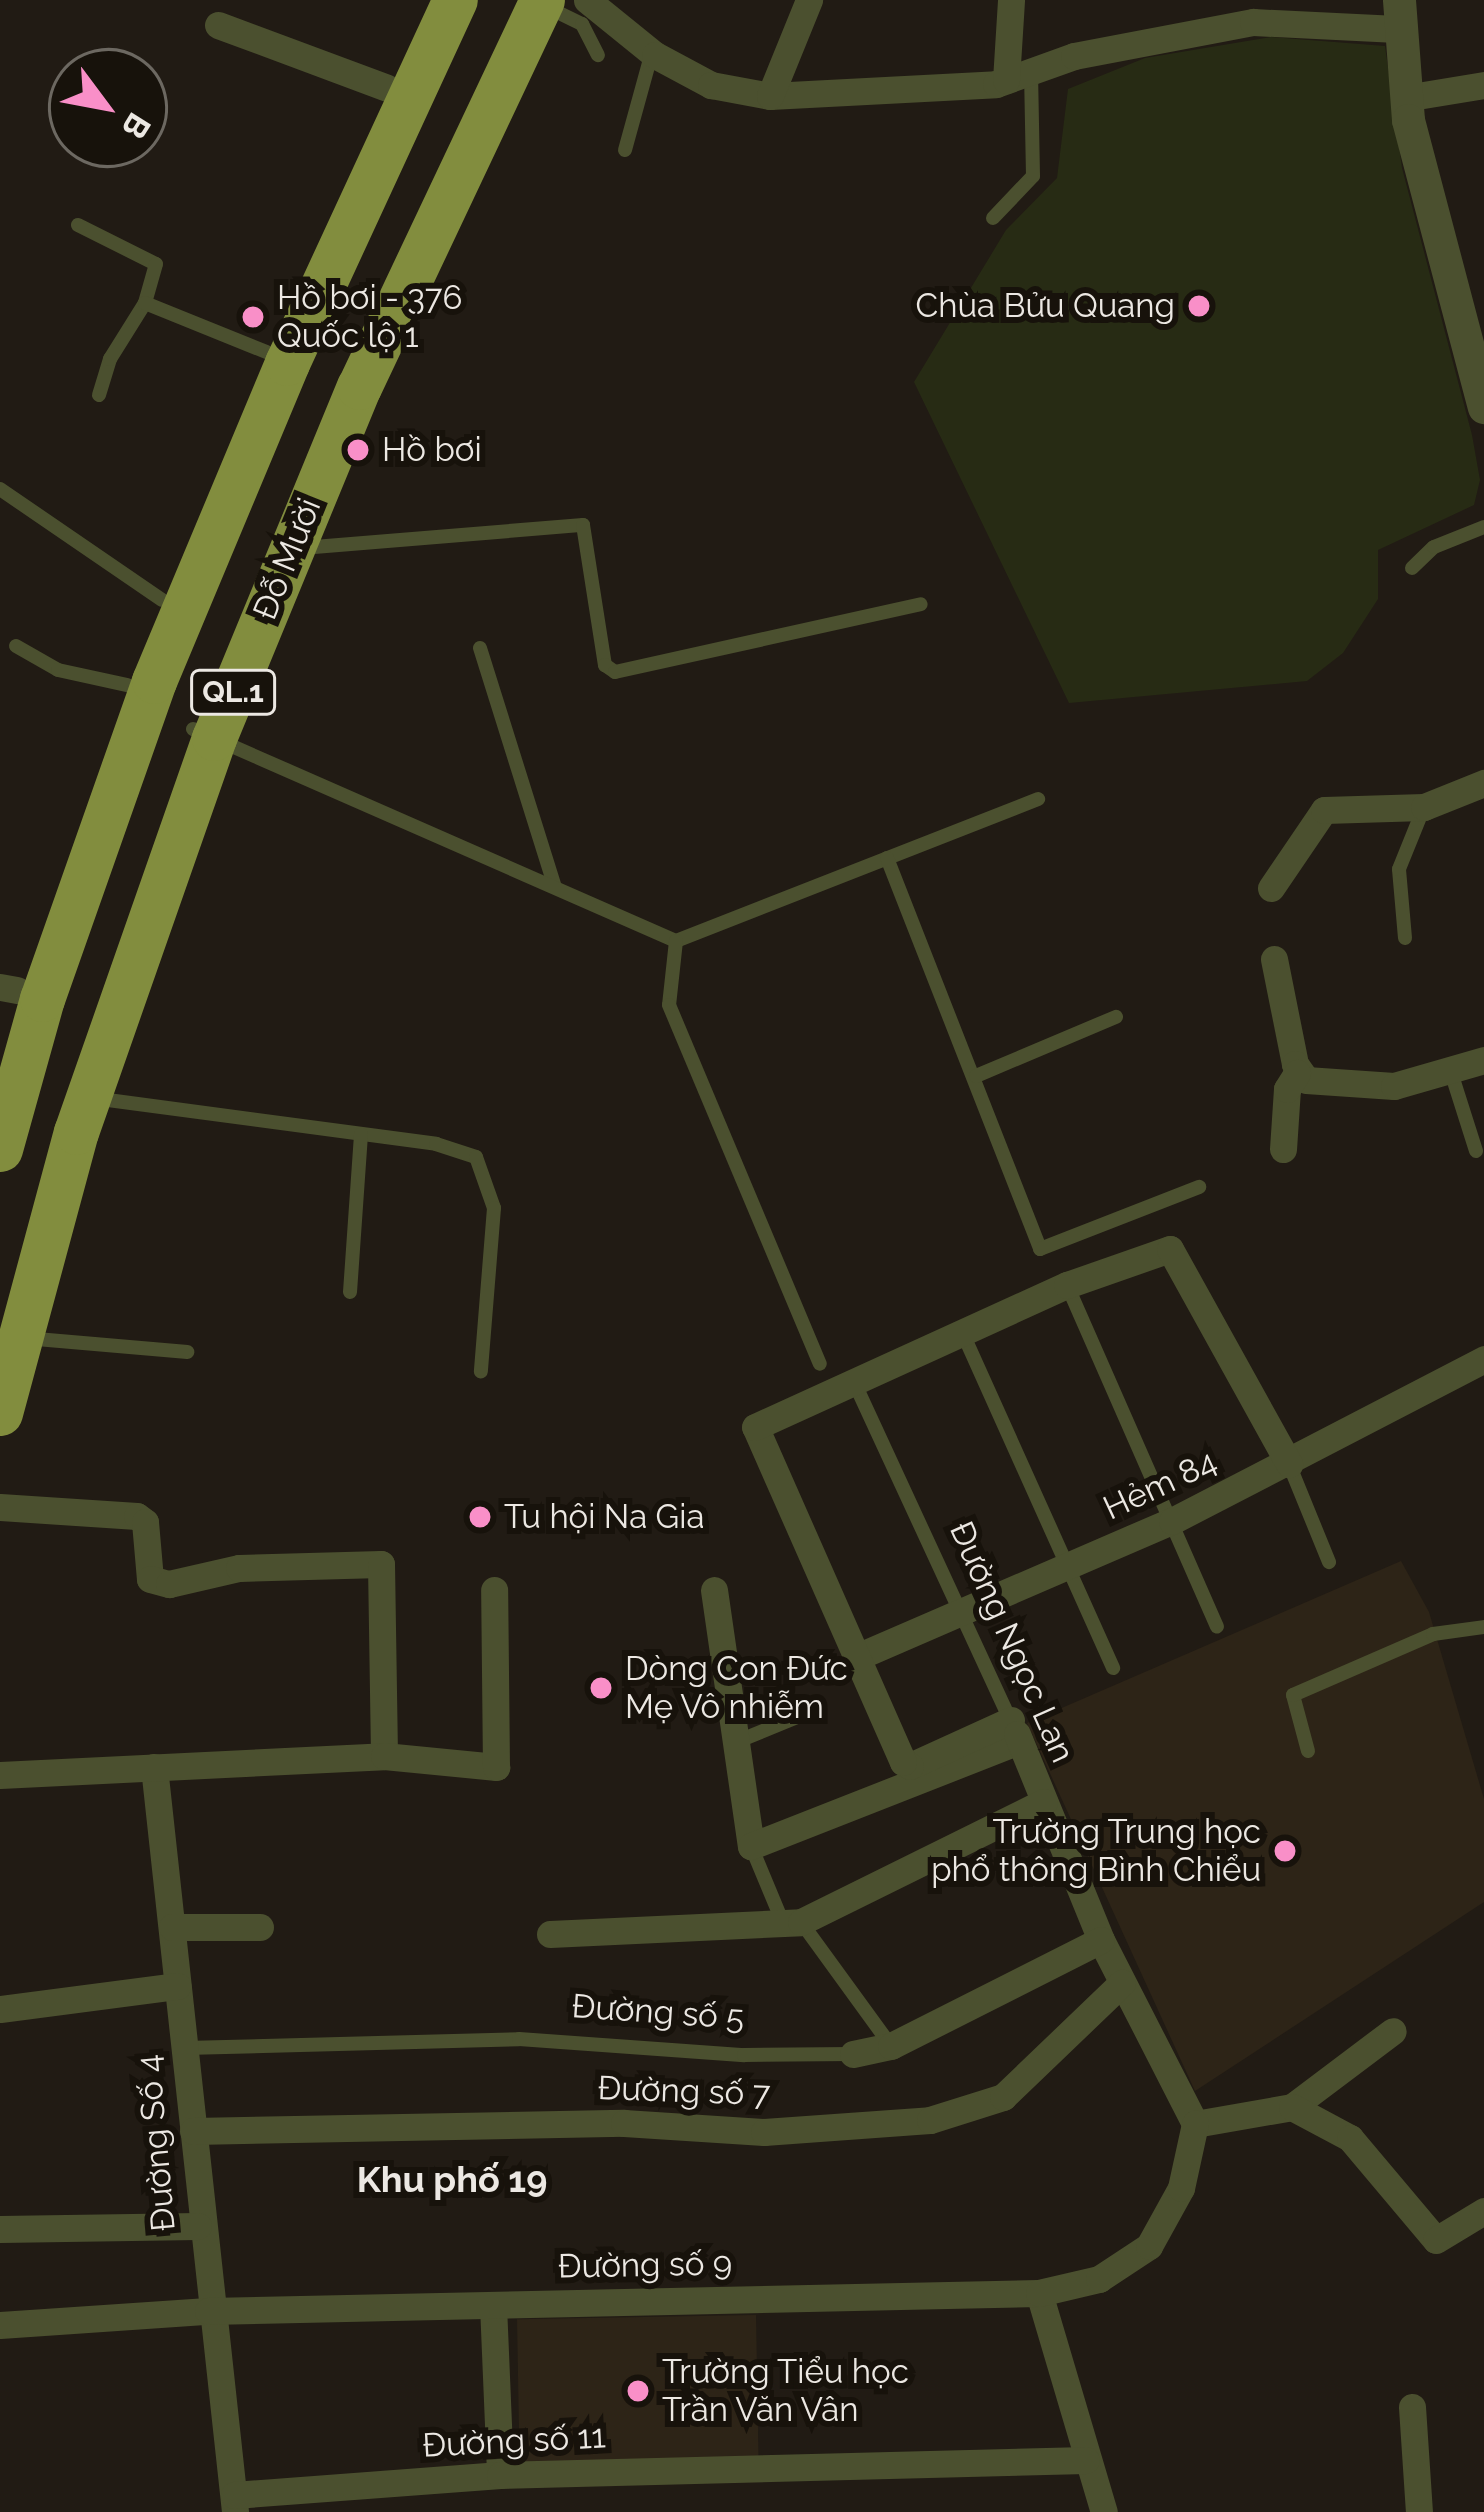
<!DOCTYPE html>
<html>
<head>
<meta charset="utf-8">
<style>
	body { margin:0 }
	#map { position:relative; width:1484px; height:2512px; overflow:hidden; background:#211b14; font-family:Raleway,sans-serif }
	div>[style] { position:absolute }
	.built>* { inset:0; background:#2d2417; transform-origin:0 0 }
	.green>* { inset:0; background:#272b14 }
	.service>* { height:14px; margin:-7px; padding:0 7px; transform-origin:7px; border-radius:7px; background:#4b502f }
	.minor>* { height:27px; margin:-13.5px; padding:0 13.5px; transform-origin:13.5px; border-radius:13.5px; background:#4b502f }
	.tertiary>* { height:33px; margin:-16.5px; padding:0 16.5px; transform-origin:16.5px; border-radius:16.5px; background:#4b502f }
	.trunk>* { height:45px; margin:-22.5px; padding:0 22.5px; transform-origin:22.5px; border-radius:22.5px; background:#828d3e }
	.dots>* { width:33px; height:33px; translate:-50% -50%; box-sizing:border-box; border:6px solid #17120b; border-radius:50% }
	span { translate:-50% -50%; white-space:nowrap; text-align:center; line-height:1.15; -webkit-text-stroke:12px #17120b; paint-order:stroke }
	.shield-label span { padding:3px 9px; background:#17120b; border:3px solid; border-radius:9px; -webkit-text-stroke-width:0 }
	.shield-label { font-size:30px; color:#ece8e3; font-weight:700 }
	.poi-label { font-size:33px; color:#ece8e3 }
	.left { translate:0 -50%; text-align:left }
	.right { translate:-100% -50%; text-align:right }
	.street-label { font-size:33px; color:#ece8e3 }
	.neighbourhood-label { font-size:36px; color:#ece8e3; font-weight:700 }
	.north { position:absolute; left:48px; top:48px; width:120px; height:120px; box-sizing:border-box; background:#17120b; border:3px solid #6c6861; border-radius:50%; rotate:122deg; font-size:33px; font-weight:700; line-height:48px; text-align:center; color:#ece8e3 }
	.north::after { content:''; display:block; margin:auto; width:42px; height:54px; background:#f98fc8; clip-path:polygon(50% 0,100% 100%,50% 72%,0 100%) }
</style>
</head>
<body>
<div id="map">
	<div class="built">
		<i style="clip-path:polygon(1401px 1561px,1429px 1612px,1484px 1799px,1484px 1902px,1195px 2091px,1027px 1723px)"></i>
		<i style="left:756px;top:2315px;width:146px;height:239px;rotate:89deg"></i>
	</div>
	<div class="green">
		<i style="clip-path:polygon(1271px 37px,1385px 46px,1402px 168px,1472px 435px,1480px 480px,1474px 505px,1378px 550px,1378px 599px,1343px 653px,1307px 681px,1069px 703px,914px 382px,1006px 230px,1057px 178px,1068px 89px,1145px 58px)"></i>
	</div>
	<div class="service">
		<i style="left:549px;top:8px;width:37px;rotate:26deg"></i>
		<i style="left:582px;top:24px;width:35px;rotate:63deg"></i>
		<i style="left:625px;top:150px;width:102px;rotate:-74.6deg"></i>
		<i style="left:993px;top:218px;width:58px;rotate:-46.4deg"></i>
		<i style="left:1033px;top:176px;width:105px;rotate:-91.1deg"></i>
		<i style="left:78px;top:225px;width:87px;rotate:26.6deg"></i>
		<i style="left:156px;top:264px;width:41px;rotate:105.8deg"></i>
		<i style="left:99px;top:395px;width:38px;rotate:-73deg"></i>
		<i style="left:110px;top:359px;width:66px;rotate:-58deg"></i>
		<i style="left:145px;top:303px;width:131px;rotate:22deg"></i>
		<i style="left:0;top:489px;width:196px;rotate:34.4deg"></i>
		<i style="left:302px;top:548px;width:282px;rotate:-4.7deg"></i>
		<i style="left:583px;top:525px;width:142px;rotate:81.1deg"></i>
		<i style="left:605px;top:665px;width:12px;rotate:35deg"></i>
		<i style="left:615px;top:672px;width:313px;rotate:-12.5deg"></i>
		<i style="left:1412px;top:568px;width:30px;rotate:-44deg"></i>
		<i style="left:1434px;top:547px;width:54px;rotate:-21.8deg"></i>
		<i style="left:16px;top:646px;width:48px;rotate:29.7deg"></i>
		<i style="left:58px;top:670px;width:71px;rotate:12.3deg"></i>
		<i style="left:480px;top:648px;width:250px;rotate:72.6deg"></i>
		<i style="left:193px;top:729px;width:527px;rotate:23.7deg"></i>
		<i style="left:676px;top:941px;width:389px;rotate:-21.4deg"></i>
		<i style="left:887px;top:858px;width:420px;rotate:68.6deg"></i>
		<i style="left:1040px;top:1249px;width:171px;rotate:-21.3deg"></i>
		<i style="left:1405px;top:938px;width:69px;rotate:-95deg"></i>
		<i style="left:1399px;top:869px;width:67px;rotate:-68deg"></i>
		<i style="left:676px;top:941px;width:64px;rotate:96.2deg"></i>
		<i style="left:669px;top:1005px;width:389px;rotate:67.2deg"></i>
		<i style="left:1450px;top:1069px;width:86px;rotate:72.4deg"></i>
		<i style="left:976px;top:1076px;width:152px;rotate:-22.9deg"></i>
		<i style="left:93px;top:1098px;width:346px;rotate:7.6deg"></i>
		<i style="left:436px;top:1144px;width:42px;rotate:18deg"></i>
		<i style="left:476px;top:1157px;width:54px;rotate:70.6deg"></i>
		<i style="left:494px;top:1208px;width:164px;rotate:94.6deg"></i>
		<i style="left:1067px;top:1285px;width:373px;rotate:66.3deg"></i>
		<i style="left:350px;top:1292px;width:158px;rotate:-86deg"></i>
		<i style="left:964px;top:1336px;width:364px;rotate:65.8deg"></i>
		<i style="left:25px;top:1338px;width:163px;rotate:4.9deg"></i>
		<i style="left:855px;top:1384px;width:374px;rotate:65.2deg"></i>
		<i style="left:1289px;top:1464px;width:106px;rotate:67.8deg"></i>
		<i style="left:736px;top:1742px;width:87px;rotate:-22.2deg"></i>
		<i style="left:1308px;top:1751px;width:58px;rotate:-105deg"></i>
		<i style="left:1293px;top:1695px;width:153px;rotate:-23.5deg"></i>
		<i style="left:1433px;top:1634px;width:51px;rotate:-7.8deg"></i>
		<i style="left:751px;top:1846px;width:83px;rotate:67.4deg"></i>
		<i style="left:801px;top:1922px;width:153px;rotate:54deg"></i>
		<i style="left:185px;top:2048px;width:334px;rotate:-1.5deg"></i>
		<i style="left:519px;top:2039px;width:226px;rotate:4.1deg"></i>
		<i style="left:744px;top:2055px;width:109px;rotate:-0.5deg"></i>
	</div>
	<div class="minor">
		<i style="left:587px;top:0;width:87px;rotate:39deg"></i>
		<i style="left:655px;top:55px;width:64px;rotate:28.2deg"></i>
		<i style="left:711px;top:85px;width:60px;rotate:10.6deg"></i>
		<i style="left:770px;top:96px;width:226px;rotate:-3deg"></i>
		<i style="left:996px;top:84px;width:83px;rotate:-19.7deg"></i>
		<i style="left:1074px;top:56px;width:182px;rotate:-10.8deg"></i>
		<i style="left:1253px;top:22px;width:144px;rotate:2.8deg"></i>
		<i style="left:218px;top:25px;width:180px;rotate:20.4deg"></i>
		<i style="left:1006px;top:80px;width:80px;rotate:-86.4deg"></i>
		<i style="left:770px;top:96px;width:104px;rotate:-67.9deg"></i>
		<i style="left:1405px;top:98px;width:80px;rotate:-9.3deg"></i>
		<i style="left:1271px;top:888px;width:94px;rotate:-55.8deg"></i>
		<i style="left:1324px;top:810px;width:100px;rotate:-1.7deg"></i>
		<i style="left:1424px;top:807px;width:65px;rotate:-21.8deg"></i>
		<i style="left:1274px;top:959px;width:107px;rotate:78.7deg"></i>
		<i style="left:1295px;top:1064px;width:19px;rotate:55deg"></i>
		<i style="left:1306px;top:1080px;width:88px;rotate:3.9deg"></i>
		<i style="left:1394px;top:1086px;width:94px;rotate:-16.1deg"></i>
		<i style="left:0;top:987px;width:17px;rotate:10deg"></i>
		<i style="left:1283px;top:1149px;width:60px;rotate:-86.2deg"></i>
		<i style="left:1287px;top:1089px;width:19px;rotate:-58deg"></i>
		<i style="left:0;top:1507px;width:137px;rotate:3.8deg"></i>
		<i style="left:137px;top:1516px;width:10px;rotate:37deg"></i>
		<i style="left:145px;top:1522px;width:57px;rotate:85deg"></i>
		<i style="left:150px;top:1579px;width:20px;rotate:15deg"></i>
		<i style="left:169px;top:1584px;width:72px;rotate:-12.9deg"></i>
		<i style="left:239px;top:1568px;width:142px;rotate:-1.6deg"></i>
		<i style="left:381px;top:1564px;width:192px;rotate:89.1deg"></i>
		<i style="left:714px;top:1590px;width:259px;rotate:81.8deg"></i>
		<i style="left:751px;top:1846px;width:288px;rotate:-21.4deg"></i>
		<i style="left:857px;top:1657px;width:343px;rotate:-23.4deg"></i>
		<i style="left:1172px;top:1521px;width:352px;rotate:-27.4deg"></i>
		<i style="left:1011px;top:1720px;width:111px;rotate:155.5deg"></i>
		<i style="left:910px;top:1766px;width:8px;rotate:-150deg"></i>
		<i style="left:903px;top:1762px;width:366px;rotate:-113.8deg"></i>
		<i style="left:755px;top:1427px;width:343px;rotate:-24.5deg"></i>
		<i style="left:1067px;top:1285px;width:109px;rotate:-19.3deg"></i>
		<i style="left:1170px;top:1249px;width:246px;rotate:61deg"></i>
		<i style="left:1017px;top:1734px;width:222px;rotate:67.8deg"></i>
		<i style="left:1101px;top:1940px;width:207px;rotate:62.9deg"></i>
		<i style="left:154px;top:1767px;width:749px;rotate:83.79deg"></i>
		<i style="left:0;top:1775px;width:384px;rotate:-2.8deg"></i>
		<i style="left:384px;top:1756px;width:113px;rotate:5.6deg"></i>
		<i style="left:496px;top:1767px;width:177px;rotate:-90.6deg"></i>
		<i style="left:172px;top:1927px;width:88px"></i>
		<i style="left:550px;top:1934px;width:251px;rotate:-2.7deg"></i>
		<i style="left:801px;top:1922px;width:271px;rotate:-26.3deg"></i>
		<i style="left:0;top:2009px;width:179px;rotate:-7.4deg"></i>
		<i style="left:853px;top:2054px;width:39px;rotate:-12deg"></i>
		<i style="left:891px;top:2046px;width:235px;rotate:-26.8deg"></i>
		<i style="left:1292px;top:2107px;width:126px;rotate:-37deg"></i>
		<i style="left:1195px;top:2124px;width:98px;rotate:-9.9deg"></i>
		<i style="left:1292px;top:2107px;width:66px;rotate:28.1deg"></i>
		<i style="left:1350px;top:2138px;width:133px;rotate:49.9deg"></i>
		<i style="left:1436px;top:2240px;width:56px;rotate:-31.1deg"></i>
		<i style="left:193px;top:2131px;width:431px;rotate:-1.1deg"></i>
		<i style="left:624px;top:2123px;width:140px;rotate:3.7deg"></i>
		<i style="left:764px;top:2132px;width:166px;rotate:-4.1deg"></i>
		<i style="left:930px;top:2120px;width:77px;rotate:-17.5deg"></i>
		<i style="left:1003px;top:2097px;width:165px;rotate:-43.8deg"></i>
		<i style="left:0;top:2229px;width:198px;rotate:-0.9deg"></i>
		<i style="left:1039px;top:2293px;width:228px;rotate:73.5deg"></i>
		<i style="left:493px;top:2305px;width:170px;rotate:87.6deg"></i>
		<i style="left:0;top:2325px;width:208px;rotate:-3.9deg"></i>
		<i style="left:208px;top:2311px;width:831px;rotate:-1.24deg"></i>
		<i style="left:1039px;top:2293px;width:62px;rotate:-13.1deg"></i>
		<i style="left:1099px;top:2279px;width:60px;rotate:-33.4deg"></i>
		<i style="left:1149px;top:2246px;width:66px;rotate:-61.1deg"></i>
		<i style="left:1181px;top:2188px;width:66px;rotate:-77.7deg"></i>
		<i style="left:1412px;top:2407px;width:105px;rotate:86.2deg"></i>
		<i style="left:234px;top:2495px;width:267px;rotate:-4.3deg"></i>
		<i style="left:500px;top:2475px;width:586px;rotate:-1.47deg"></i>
	</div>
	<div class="tertiary">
		<i style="left:1399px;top:0;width:120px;rotate:85.7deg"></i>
		<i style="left:1408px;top:120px;width:297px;rotate:75.2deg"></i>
	</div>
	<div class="trunk">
		<i style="left:0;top:1149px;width:156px;rotate:-74.4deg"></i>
		<i style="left:42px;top:999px;width:337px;rotate:-70.6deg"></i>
		<i style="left:154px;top:681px;width:345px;rotate:-67.3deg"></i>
		<i style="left:287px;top:363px;width:400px;rotate:-65.2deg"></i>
		<i style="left:0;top:1413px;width:291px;rotate:-74.9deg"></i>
		<i style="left:76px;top:1132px;width:417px;rotate:-70.7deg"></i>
		<i style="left:214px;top:738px;width:380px;rotate:-67.6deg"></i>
		<i style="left:359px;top:387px;width:428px;rotate:-64.7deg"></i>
	</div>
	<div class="dots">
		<i style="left:1199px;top:306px;background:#f98fc8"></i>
		<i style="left:253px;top:317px;background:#f98fc8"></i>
		<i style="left:358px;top:450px;background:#f98fc8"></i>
		<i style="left:480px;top:1517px;background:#f98fc8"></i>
		<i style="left:601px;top:1688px;background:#f98fc8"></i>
		<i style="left:1285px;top:1851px;background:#f98fc8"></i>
		<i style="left:638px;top:2391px;background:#f98fc8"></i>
	</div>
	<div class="shield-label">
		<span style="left:233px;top:692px">QL.1</span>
	</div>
	<div class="poi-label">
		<span class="left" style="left:277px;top:317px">Hồ bơi - 376<br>Quốc lộ 1</span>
		<span class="right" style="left:1175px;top:306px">Chùa Bửu Quang</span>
		<span class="left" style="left:382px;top:450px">Hồ bơi</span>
		<span class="left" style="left:504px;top:1517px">Tu hội Na Gia</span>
		<span class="left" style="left:625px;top:1688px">Dòng Con Đức<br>Mẹ Vô nhiễm</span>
		<span class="right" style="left:1261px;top:1851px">Trường Trung học<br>phổ thông Bình Chiểu</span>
		<span class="left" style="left:662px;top:2391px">Trường Tiểu học<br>Trần Văn Vân</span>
	</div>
	<div class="street-label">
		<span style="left:287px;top:559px;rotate:-68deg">Đỗ Mười</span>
		<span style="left:1160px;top:1485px;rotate:-25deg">Hẻm 84</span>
		<span style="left:1012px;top:1642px;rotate:66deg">Đường Ngọc Lan</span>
		<span style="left:658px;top:2012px;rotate:4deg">Đường số 5</span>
		<span style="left:684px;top:2091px;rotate:2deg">Đường số 7</span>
		<span style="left:156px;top:2143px;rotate:-95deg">Đường Số 4</span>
		<span style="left:645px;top:2265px;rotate:-1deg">Đường số 9</span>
		<span style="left:514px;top:2441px;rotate:-3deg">Đường số 11</span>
	</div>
	<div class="neighbourhood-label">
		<span style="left:452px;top:2180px">Khu phố 19</span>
	</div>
	<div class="north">B</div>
</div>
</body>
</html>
